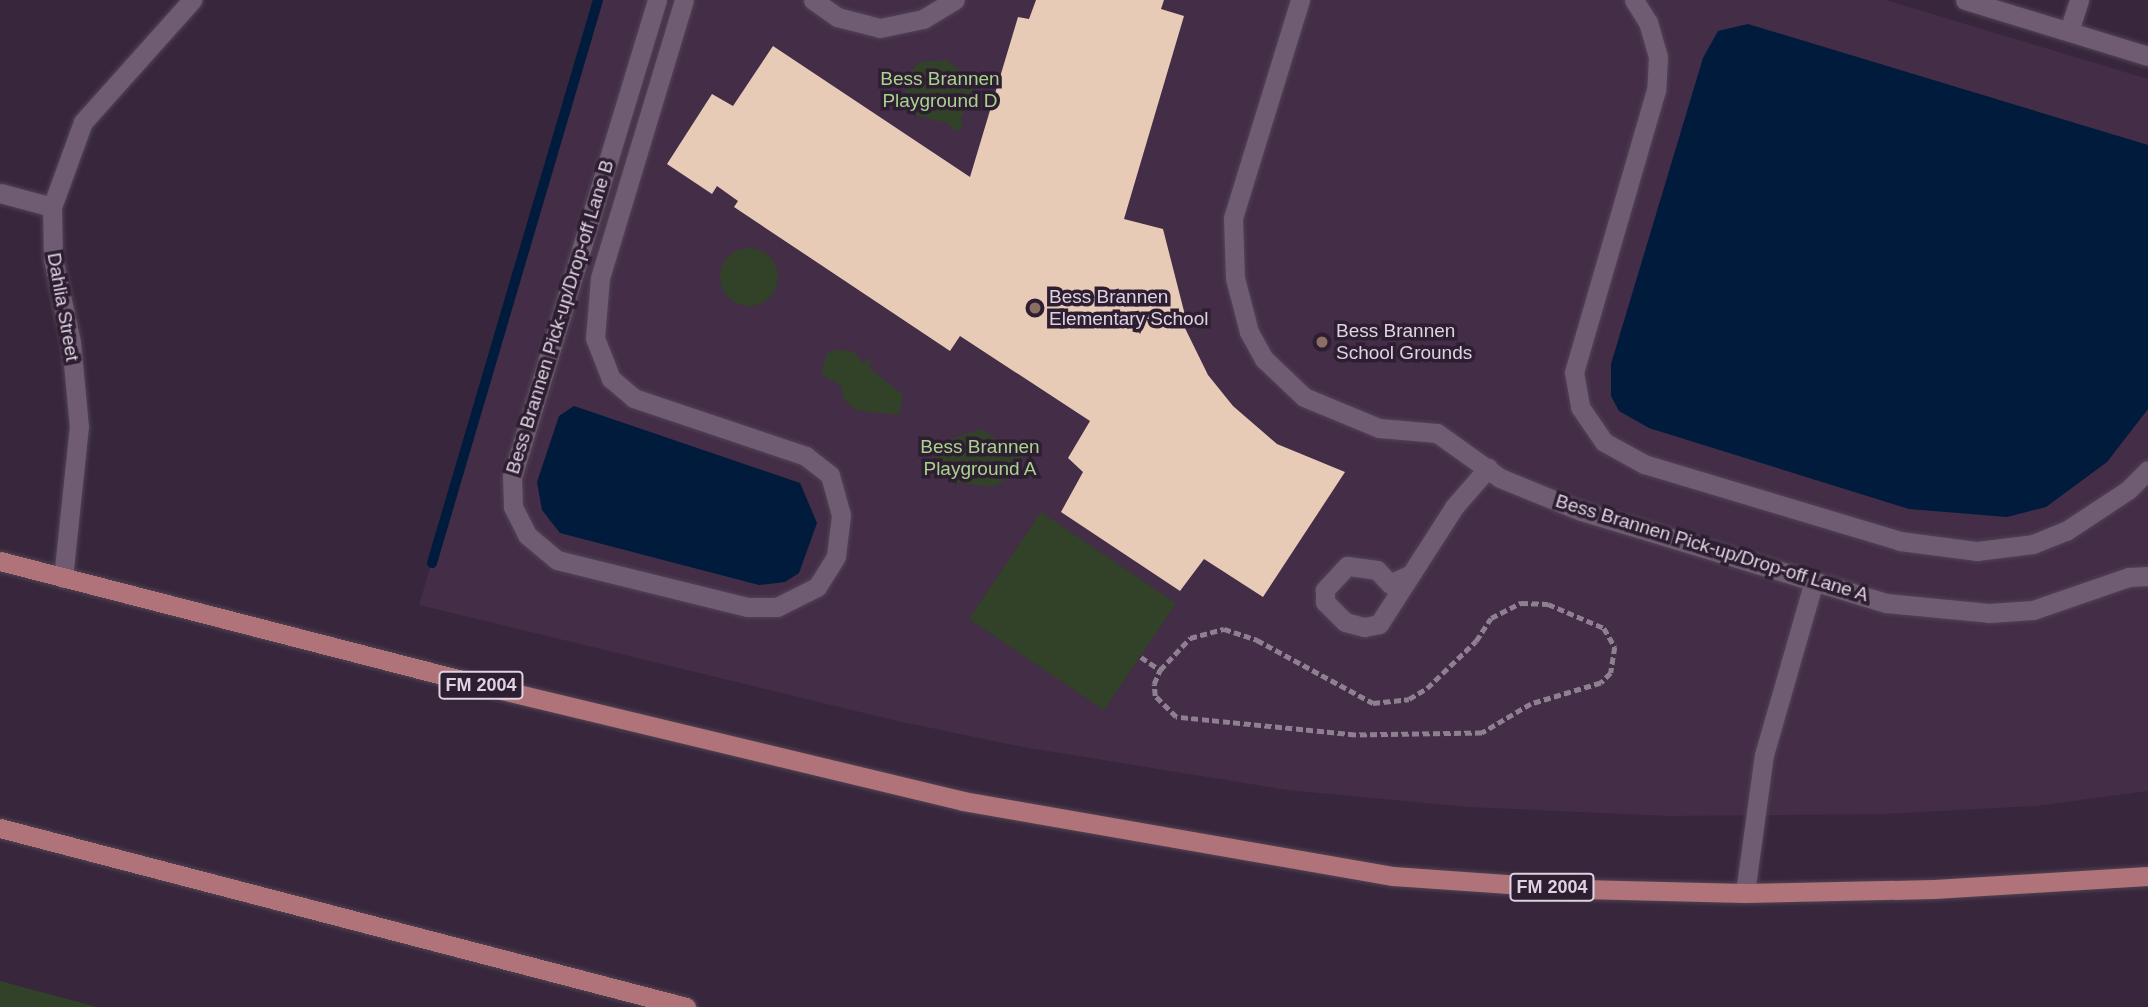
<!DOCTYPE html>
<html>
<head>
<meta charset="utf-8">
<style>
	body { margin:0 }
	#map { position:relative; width:2148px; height:1007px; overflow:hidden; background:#38273c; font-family:Helvetica,sans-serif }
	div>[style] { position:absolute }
	.built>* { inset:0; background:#432d47 }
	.green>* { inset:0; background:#324228; transform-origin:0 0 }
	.round { border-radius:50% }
	.water>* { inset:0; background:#001b3b }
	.stream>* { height:10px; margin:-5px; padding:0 5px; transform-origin:5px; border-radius:5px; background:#001b3b }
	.building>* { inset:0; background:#e8cbb7 }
	.path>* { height:4.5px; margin-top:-2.25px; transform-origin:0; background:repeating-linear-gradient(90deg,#8e8091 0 7px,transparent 0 10.5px) }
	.roads { filter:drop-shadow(0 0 2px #514353) drop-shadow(0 0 2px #514353) }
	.service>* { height:19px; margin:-9.5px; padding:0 9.5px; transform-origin:9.5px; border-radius:9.5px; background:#6f5c73 }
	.minor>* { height:19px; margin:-9.5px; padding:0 9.5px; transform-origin:9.5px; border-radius:9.5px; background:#6f5c73 }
	.primary>* { height:19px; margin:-9.5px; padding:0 9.5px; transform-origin:9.5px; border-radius:9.5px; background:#b07379 }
	.dots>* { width:19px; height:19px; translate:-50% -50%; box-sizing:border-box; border:4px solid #2e1e31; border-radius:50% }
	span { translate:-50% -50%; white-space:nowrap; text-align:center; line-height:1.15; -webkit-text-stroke:7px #2e1e31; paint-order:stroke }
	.shield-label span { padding:2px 5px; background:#2e1e31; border:2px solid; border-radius:5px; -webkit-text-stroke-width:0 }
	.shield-label { font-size:18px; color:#ded3e0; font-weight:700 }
	.park-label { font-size:19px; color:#a9d28d }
	.poi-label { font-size:19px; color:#ded3e0 }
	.left { translate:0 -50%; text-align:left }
	.street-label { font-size:19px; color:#ded3e0 }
</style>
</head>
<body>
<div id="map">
	<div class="built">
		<i style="clip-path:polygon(598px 0,1886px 0,2148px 79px,2148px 791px,2036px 806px,1885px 814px,1669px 816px,1468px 807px,1287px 790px,1023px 747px,897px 721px,419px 605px)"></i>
	</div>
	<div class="green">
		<i style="clip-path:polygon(947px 60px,973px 81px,974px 97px,961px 117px,962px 129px,955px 131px,948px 123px,917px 116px,904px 101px,908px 76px,919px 62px)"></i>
		<i class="round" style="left:720px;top:248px;width:58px;height:58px"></i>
		<i style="clip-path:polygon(833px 350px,853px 351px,864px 364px,867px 359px,872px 362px,869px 368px,903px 395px,899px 415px,856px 410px,844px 400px,841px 386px,821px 374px,826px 355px)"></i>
		<i style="clip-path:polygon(979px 429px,1010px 446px,1024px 444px,1017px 474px,993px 487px,952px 482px,936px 457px,946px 441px)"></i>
		<i style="left:1041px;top:512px;width:163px;height:129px;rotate:34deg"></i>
		<i style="clip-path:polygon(0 981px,97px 1007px,0 1007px)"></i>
	</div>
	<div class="water">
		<i style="clip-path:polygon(1748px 24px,2148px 145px,2148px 409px,2107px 462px,2046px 507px,2007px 517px,1909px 509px,1649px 428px,1619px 411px,1611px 396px,1611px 364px,1703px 58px,1718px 31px)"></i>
		<i style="clip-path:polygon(574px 406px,800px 483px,817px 523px,799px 573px,785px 582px,759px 585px,560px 533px,542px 510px,537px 482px,559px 416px)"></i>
	</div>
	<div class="stream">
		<i style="left:432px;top:563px;width:587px;rotate:-73.57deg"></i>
	</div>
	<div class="building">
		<i style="clip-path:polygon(1036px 0,1164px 0,1161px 9px,1184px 16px,1124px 219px,1163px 229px,1186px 319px,1181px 320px,1208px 375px,1233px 406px,1277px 444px,1345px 472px,1263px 597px,1204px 559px,1180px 591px,1061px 512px,1083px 472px,1068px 458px,1090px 421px,960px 336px,950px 351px,734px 207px,738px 201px,717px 186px,712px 194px,667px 164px,712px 94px,733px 106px,773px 46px,970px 177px,1018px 17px,1029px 19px)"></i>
	</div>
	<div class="path">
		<i style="left:1521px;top:603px;width:27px;rotate:2deg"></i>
		<i style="left:1548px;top:604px;width:61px;rotate:23.2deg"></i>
		<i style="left:1604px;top:628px;width:22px;rotate:60deg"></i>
		<i style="left:1615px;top:647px;width:26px;rotate:99deg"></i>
		<i style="left:1611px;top:673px;width:14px;rotate:135deg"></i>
		<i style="left:1601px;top:683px;width:73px;rotate:163.3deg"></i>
		<i style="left:1531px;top:704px;width:57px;rotate:149.4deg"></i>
		<i style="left:1482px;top:733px;width:127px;rotate:179.1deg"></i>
		<i style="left:1355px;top:735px;width:180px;rotate:-174.3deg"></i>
		<i style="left:1176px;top:717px;width:30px;rotate:-135deg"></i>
		<i style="left:1155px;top:696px;width:12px;rotate:-95deg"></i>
		<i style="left:1154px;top:684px;width:15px;rotate:-67deg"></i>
		<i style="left:1160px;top:670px;width:44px;rotate:-46.8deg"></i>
		<i style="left:1190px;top:638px;width:35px;rotate:-15deg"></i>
		<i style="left:1224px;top:629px;width:35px;rotate:18deg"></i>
		<i style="left:1257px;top:640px;width:132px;rotate:28.5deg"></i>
		<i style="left:1373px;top:703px;width:36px;rotate:-6deg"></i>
		<i style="left:1409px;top:699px;width:21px;rotate:-31deg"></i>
		<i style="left:1427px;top:688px;width:68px;rotate:-43.8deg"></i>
		<i style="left:1476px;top:641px;width:27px;rotate:-57deg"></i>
		<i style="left:1491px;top:618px;width:34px;rotate:-27deg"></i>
		<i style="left:1141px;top:657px;width:23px;rotate:34deg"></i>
	</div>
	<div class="roads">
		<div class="service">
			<i style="left:657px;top:0;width:498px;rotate:106.9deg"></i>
			<i style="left:512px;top:476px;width:31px;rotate:88deg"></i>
			<i style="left:513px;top:507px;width:31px;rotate:63deg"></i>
			<i style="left:527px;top:535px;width:39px;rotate:40deg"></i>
			<i style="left:557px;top:560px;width:196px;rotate:13.9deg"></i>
			<i style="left:747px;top:607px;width:30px"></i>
			<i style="left:777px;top:607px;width:45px;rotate:-26.6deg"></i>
			<i style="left:817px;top:587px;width:36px;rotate:-58deg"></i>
			<i style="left:836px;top:556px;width:41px;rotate:-83deg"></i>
			<i style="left:841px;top:515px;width:41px;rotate:-105.4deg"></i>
			<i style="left:830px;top:475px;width:31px;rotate:-142deg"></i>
			<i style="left:806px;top:456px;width:182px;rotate:-161.4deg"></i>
			<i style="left:634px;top:398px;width:30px;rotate:-140deg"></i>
			<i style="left:611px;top:379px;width:44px;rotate:-111.3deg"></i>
			<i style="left:595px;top:338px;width:60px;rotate:-85.2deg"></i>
			<i style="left:600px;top:278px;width:290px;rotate:-73.2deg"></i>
			<i style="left:813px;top:0;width:29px;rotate:35deg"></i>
			<i style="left:837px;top:17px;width:44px;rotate:14.3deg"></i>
			<i style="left:880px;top:28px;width:44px;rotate:-11.8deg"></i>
			<i style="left:923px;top:19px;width:37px;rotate:-31deg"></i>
			<i style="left:1300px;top:0;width:228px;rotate:107.1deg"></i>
			<i style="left:1233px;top:218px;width:60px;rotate:88.1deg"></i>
			<i style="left:1235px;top:278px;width:56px;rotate:75.5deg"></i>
			<i style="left:1249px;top:332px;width:31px;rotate:61deg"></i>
			<i style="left:1264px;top:359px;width:55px;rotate:43.5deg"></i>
			<i style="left:1304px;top:397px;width:81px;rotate:22.5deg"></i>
			<i style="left:1379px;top:428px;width:58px;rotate:4.9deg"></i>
			<i style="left:1437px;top:433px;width:77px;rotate:35.5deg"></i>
			<i style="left:1500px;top:478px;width:87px;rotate:22.2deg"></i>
			<i style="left:1581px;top:511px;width:319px;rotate:16.8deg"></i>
			<i style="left:1886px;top:603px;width:103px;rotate:5.5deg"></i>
			<i style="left:1989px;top:613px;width:44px;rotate:-3.9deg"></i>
			<i style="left:2033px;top:610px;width:102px;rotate:-19deg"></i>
			<i style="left:2129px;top:577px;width:19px;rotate:-3deg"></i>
			<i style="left:1634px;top:0;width:26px;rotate:58deg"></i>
			<i style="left:1648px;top:22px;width:36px;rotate:74deg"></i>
			<i style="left:1658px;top:57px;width:33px;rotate:93deg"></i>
			<i style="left:1656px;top:90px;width:294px;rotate:106.2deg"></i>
			<i style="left:1574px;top:372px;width:36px;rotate:80deg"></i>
			<i style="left:1580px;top:407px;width:42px;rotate:55.6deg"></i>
			<i style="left:1604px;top:442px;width:46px;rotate:28.8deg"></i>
			<i style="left:1644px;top:464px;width:267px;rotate:16.7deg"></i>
			<i style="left:1900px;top:541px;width:78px;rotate:7.4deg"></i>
			<i style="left:1977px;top:551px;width:56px;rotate:-7.1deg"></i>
			<i style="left:2033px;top:544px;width:35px;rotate:-22deg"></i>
			<i style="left:2066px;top:531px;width:74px;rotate:-33.5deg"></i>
			<i style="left:2128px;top:490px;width:28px;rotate:-45deg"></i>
			<i style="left:1411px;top:574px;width:23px;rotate:155deg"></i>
			<i style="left:1390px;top:584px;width:19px;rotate:-133deg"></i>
			<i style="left:1377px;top:570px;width:30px;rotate:-172deg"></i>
			<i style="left:1347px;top:566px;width:33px;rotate:133deg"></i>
			<i style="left:1325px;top:590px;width:12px;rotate:90deg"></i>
			<i style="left:1325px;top:602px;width:28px;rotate:45deg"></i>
			<i style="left:1345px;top:622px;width:20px;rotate:15deg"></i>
			<i style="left:1364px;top:627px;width:15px;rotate:-11deg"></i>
			<i style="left:1379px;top:624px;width:139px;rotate:-57.3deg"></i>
			<i style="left:1454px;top:507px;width:52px;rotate:-48.9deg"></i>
			<i style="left:1745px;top:893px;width:139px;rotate:-82.2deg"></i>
			<i style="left:1764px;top:755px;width:181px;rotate:-74deg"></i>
		</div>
		<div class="minor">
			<i style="left:1965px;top:0;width:191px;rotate:17deg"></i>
			<i style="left:2069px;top:31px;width:33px;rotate:-72deg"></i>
			<i style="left:0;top:193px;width:54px;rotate:15.1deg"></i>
			<i style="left:63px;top:578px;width:152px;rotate:-84deg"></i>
			<i style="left:79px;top:427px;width:85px;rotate:-95.4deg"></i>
			<i style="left:71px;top:342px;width:85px;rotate:-102.2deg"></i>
			<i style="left:53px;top:259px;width:52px;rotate:-91.1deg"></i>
			<i style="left:52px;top:207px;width:90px;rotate:-70deg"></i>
			<i style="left:83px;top:122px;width:164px;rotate:-48.2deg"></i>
		</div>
		<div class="primary">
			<i style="left:0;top:561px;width:509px;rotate:14.45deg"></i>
			<i style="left:493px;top:688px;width:483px;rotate:13.5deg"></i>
			<i style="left:963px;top:801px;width:436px;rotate:9.9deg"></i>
			<i style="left:1393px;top:876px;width:188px;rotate:4deg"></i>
			<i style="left:1581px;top:889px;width:164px;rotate:1.4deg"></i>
			<i style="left:1745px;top:893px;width:189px;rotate:-1.2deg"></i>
			<i style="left:1934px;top:889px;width:214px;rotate:-3.5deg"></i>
			<i style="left:0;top:828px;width:709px;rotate:14.62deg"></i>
		</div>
	</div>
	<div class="dots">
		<i style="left:1035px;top:308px;background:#8d6e63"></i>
		<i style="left:1322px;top:342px;background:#8d6e63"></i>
	</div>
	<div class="shield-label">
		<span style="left:481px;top:685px">FM 2004</span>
		<span style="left:1552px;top:887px">FM 2004</span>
	</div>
	<div class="park-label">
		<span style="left:940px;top:90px">Bess Brannen<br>Playground D</span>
		<span style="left:980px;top:458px">Bess Brannen<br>Playground A</span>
	</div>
	<div class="poi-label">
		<span class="left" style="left:1049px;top:308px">Bess Brannen<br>Elementary School</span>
		<span class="left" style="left:1336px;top:342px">Bess Brannen<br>School Grounds</span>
	</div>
	<div class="street-label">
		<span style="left:63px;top:307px;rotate:80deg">Dahlia Street</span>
		<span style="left:560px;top:317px;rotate:-73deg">Bess Brannen Pick-up/Drop-off Lane B</span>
		<span style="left:1712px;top:548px;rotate:17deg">Bess Brannen Pick-up/Drop-off Lane A</span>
	</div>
</div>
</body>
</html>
